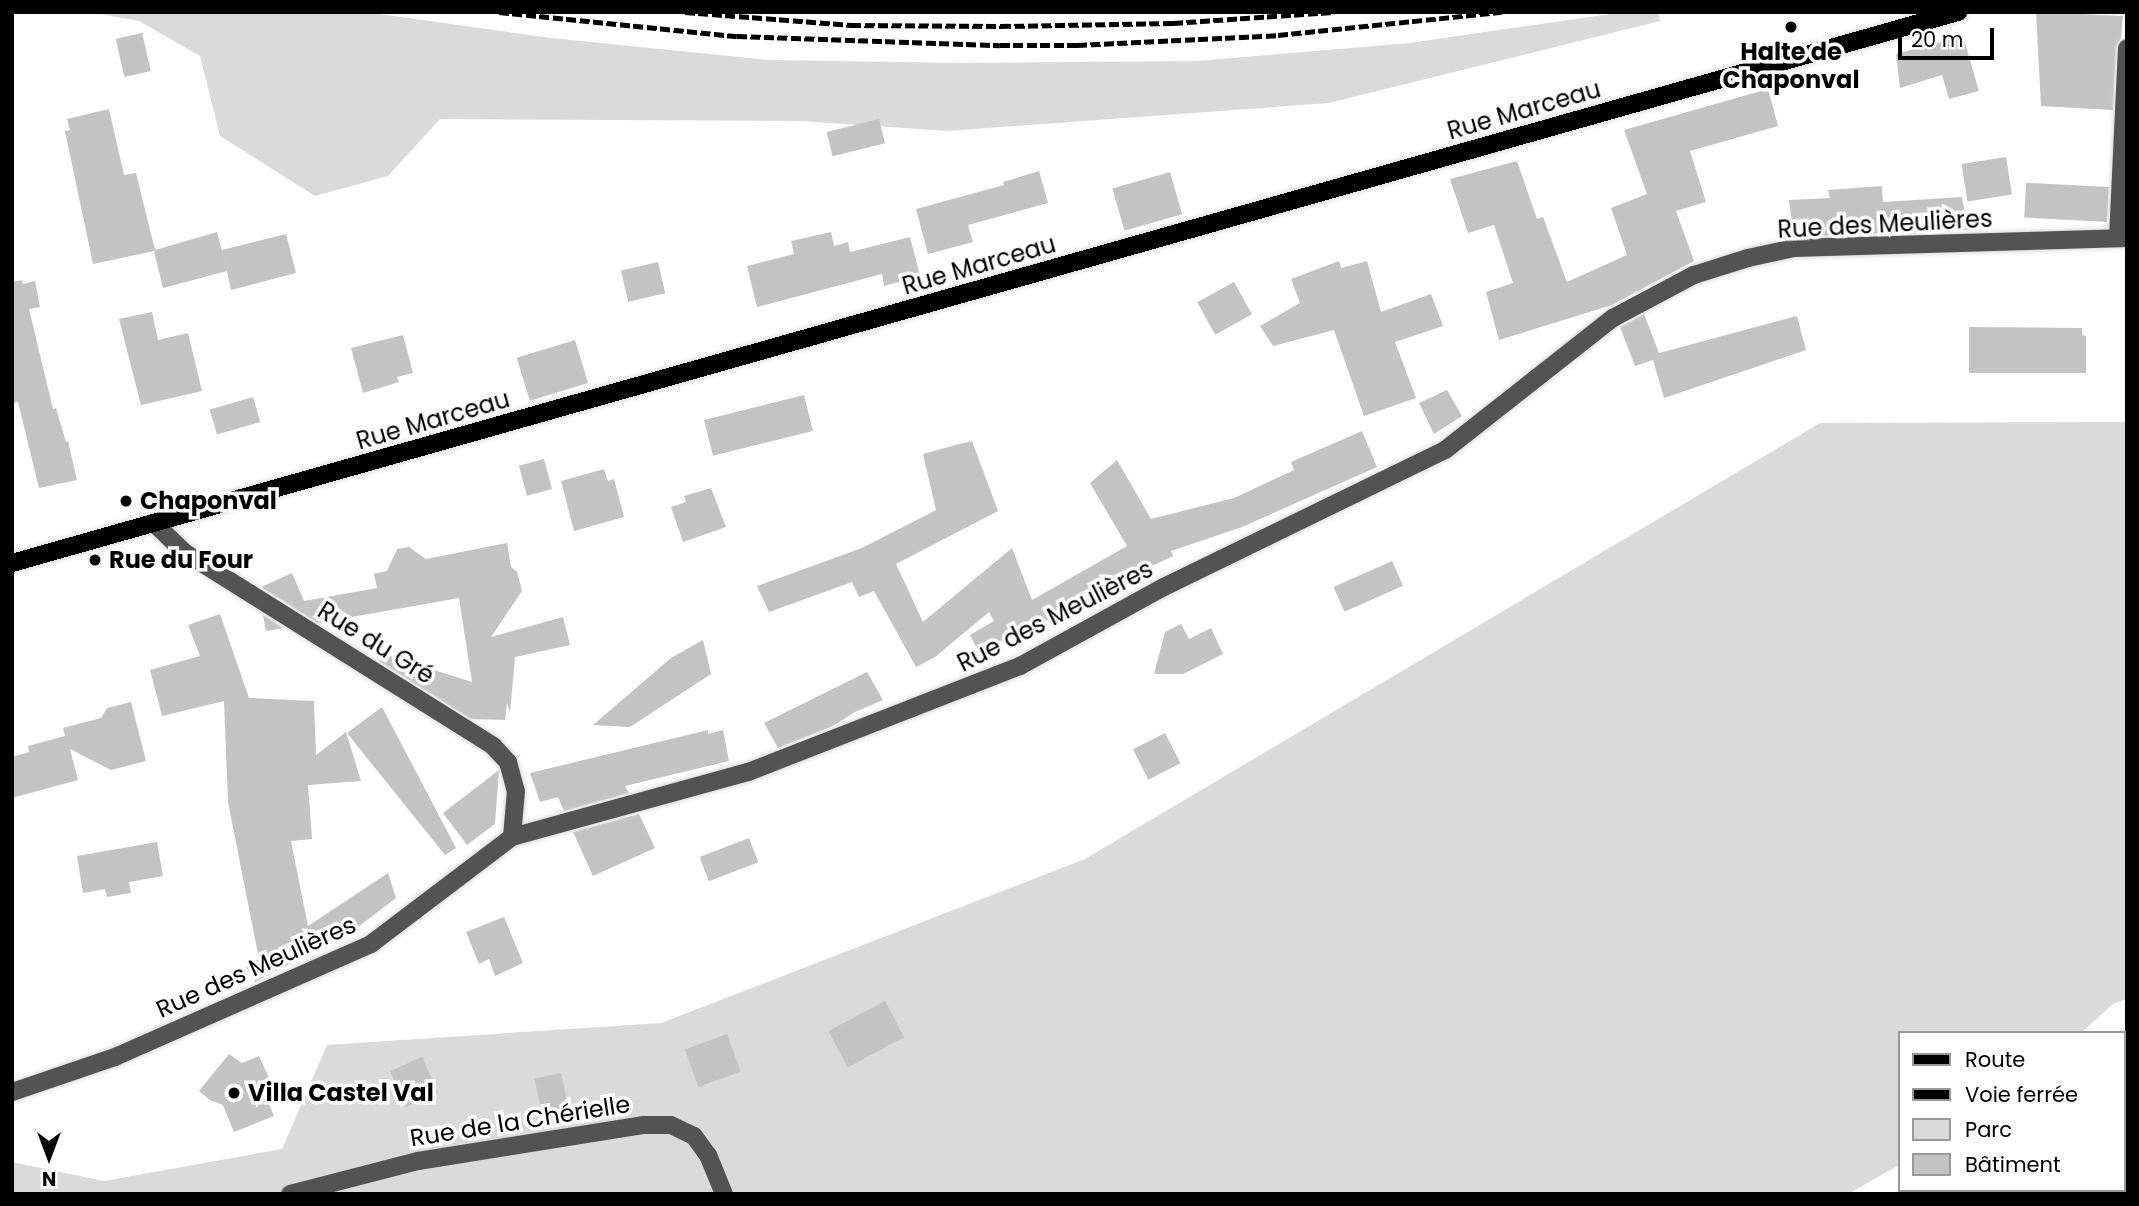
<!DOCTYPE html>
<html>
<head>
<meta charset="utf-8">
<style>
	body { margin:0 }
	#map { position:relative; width:2139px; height:1206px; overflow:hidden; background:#fff; font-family:Poppins,sans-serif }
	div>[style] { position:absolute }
	.green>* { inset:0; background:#dadada }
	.building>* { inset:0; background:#c3c3c3; transform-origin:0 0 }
	.roads { filter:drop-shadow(0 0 2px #dbdbdb) drop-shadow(0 0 2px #dbdbdb) }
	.minor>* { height:18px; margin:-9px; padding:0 9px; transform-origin:9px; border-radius:9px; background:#535353 }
	.major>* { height:18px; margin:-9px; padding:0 9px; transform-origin:9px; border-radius:9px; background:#000 }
	.rail>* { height:5px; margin-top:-2.5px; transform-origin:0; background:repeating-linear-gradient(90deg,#000 0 10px,transparent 0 13.5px) }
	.dots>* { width:19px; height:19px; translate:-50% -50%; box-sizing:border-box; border:4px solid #fff; border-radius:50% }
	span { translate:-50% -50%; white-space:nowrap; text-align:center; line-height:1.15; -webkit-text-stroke:7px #fff; paint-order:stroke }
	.poi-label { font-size:24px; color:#000; font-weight:700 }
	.left { translate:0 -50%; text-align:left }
	.street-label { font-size:24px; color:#000 }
	.frame { position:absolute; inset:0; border:14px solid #000; pointer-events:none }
	.legend { position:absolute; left:1898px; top:1031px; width:228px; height:161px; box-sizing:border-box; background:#fff; border:2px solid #999; margin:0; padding:9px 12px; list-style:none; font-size:21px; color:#000 }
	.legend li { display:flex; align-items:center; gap:14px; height:35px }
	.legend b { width:35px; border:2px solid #999 }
	.north { position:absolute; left:14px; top:1122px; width:70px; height:70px; -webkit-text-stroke:5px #fff; paint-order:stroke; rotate:180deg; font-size:19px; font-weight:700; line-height:28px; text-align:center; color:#000 }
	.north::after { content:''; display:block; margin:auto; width:24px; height:32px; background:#000; clip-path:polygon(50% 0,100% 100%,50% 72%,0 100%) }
	.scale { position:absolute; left:1898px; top:28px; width:96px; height:32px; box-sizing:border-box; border:4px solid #000; border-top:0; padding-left:9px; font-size:21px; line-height:24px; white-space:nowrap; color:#000; -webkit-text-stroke:5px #fff; paint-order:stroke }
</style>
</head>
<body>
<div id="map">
	<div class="green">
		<i style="clip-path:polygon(88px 12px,365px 12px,551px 38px,769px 60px,962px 63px,1197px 61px,1410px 43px,1623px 12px,1659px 12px,1660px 21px,1329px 103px,948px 131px,801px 121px,440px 119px,388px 176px,315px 196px,220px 136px,200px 56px,139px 21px)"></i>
		<i style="clip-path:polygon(2127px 422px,2127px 999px,2113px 1004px,2081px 1033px,1899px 1033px,1899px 1165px,1848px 1194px,12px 1194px,12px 1162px,104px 1181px,282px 1149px,327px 1045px,661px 1023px,1085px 859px,1820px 423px)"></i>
	</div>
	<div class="building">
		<i style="clip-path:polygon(2036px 12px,2123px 16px,2121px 38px,2116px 47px,2113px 110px,2041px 106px)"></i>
		<i style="left:142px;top:33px;width:39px;height:27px;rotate:77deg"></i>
		<i style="clip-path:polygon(1963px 36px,1979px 91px,1949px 99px,1942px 75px,1900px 88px,1896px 54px)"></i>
		<i style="clip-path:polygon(1768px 89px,1778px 126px,1690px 151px,1706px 202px,1676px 211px,1694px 261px,1612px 305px,1499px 340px,1486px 292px,1513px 283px,1494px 225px,1468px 233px,1450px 179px,1517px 161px,1537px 219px,1543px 217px,1567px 282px,1627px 255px,1611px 208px,1647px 194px,1624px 130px)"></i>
		<i style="clip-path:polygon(109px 109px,124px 175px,136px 173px,155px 250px,217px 232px,227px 269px,222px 250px,286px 234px,296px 273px,231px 290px,227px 271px,163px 288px,154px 251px,93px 264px,65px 131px,70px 130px,67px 119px)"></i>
		<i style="left:879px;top:119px;width:25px;height:54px;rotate:76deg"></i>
		<i style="left:2006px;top:157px;width:38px;height:45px;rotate:81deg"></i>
		<i style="clip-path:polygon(1039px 171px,1048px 203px,968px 225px,973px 242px,928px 254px,916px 209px,1004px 185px,1003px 182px)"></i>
		<i style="left:1170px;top:172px;width:44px;height:60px;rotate:74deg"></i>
		<i style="clip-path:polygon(1882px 186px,1883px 202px,1962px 197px,1968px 230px,1794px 237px,1789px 200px,1830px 198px,1828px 190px)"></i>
		<i style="left:2109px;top:187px;width:35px;height:83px;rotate:93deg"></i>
		<i style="clip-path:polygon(831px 232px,834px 246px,848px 242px,850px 252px,910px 237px,920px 276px,884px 286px,882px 274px,757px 307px,747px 266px,794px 254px,791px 241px)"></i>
		<i style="clip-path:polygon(1339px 261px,1341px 268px,1367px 261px,1381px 312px,1431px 294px,1443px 326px,1395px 342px,1416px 398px,1364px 416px,1334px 330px,1273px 346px,1260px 326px,1300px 303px,1291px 279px)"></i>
		<i style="left:658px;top:262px;width:32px;height:38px;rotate:77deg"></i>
		<i style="clip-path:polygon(22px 280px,23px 284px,35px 281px,40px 307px,29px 309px,53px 409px,56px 408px,66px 442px,68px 441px,77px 480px,39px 488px,18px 402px,12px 403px,12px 282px)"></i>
		<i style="left:1234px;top:282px;width:37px;height:42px;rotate:61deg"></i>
		<i style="clip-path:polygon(152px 312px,158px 340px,188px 333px,202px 391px,141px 405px,119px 319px)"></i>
		<i style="clip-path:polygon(1644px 314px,1659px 353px,1797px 316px,1806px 350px,1664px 398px,1653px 360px,1635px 366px,1620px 327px)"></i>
		<i style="clip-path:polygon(1969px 327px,2082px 328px,2082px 335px,2086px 336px,2086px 373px,1969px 373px)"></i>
		<i style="clip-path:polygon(403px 335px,413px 373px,397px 377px,399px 382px,363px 393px,351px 348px)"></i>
		<i style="left:575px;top:340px;width:45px;height:61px;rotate:73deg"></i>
		<i style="clip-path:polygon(1447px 390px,1462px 416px,1434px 434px,1419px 403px)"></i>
		<i style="left:804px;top:395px;width:37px;height:103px;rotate:76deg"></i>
		<i style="left:253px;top:397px;width:26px;height:45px;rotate:74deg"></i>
		<i style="clip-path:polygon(1362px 431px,1377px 467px,1242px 527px,1171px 551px,1173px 556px,1137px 573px,1140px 579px,978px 651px,970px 635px,994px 621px,989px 612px,935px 657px,916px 667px,874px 591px,859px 597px,852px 582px,769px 612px,757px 586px,862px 548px,936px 510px,923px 454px,959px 444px,972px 441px,998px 511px,896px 564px,923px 622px,1012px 548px,1032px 600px,1127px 546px,1090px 483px,1117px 460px,1151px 519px,1234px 498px,1294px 470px,1291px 462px)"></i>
		<i style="left:544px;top:459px;width:31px;height:26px;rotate:75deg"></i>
		<i style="clip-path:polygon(604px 469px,608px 481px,614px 479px,624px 517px,574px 531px,561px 481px)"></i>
		<i style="clip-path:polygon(711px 488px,726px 527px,683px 542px,671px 507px,686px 502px,684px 496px)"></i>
		<i style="clip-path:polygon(507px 543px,511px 567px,517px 572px,522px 591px,491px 637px,563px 617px,570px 645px,515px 657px,510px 713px,507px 703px,505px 720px,471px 719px,379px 661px,383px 654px,472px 682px,459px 598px,318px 623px,261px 587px,292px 573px,304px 601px,377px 588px,374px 574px,387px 571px,397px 549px,409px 547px,426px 559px)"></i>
		<i style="left:1392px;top:561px;width:27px;height:64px;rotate:66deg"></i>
		<i style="clip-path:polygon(220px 614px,249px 698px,314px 701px,316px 755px,346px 732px,361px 781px,308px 785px,312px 839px,291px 841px,308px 926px,388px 873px,396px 898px,350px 933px,255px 982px,246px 967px,259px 959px,228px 802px,224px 701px,162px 716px,150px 670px,200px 656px,188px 625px)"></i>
		<i style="clip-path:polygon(263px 615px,283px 628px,266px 631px)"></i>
		<i style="clip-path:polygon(1181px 624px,1189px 639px,1211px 628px,1223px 654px,1183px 674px,1154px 674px,1165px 632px)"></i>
		<i style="clip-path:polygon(703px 640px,711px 674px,630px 727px,593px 725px,671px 658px)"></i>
		<i style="clip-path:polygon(867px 672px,883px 700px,855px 712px,833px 726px,778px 748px,764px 723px)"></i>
		<i style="clip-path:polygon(131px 702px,146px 761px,111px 770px,70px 749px,78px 780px,12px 798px,12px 757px,29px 752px,28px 746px,65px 736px,63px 728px,101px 718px,107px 708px)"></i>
		<i style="clip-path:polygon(382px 707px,456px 848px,445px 855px,347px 733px)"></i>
		<i style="clip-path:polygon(708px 730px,708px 734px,723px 730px,729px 761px,625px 786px,629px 793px,564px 811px,558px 797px,540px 802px,530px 773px)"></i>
		<i style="left:1165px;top:733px;width:34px;height:36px;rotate:63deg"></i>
		<i style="clip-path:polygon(499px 770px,495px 824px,467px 845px,443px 813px)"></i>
		<i style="clip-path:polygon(639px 814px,655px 848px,593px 876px,573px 832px)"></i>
		<i style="left:749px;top:838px;width:26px;height:53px;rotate:69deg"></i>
		<i style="clip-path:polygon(157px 842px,163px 876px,129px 882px,131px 893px,107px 897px,105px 889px,83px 893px,77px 856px)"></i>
		<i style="clip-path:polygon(504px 917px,523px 963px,495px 976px,489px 959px,479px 964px,466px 932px)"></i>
		<i style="left:885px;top:1001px;width:41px;height:64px;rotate:62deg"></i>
		<i style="left:727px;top:1034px;width:40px;height:45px;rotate:70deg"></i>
		<i style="clip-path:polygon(229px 1054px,242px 1063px,259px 1056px,269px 1078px,260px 1082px,274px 1116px,234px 1132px,223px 1105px,210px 1100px,199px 1091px)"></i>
		<i style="left:422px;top:1057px;width:39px;height:35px;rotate:66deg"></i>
		<i style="left:561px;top:1073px;width:39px;height:27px;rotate:78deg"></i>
	</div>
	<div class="roads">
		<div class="minor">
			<i style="left:2118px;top:238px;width:190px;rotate:-87.3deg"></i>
			<i style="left:155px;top:524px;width:40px;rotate:44deg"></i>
			<i style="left:184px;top:552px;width:365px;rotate:32.1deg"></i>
			<i style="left:493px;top:746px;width:22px;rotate:47deg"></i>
			<i style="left:508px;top:762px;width:30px;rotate:75deg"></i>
			<i style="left:516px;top:791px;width:46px;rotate:95deg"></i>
			<i style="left:12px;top:1092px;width:109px;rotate:-18.8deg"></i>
			<i style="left:115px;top:1057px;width:280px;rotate:-23.8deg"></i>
			<i style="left:371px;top:944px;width:177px;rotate:-37.2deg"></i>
			<i style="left:512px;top:837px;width:245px;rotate:-15.4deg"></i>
			<i style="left:748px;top:772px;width:292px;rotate:-21.3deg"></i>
			<i style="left:1020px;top:666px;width:162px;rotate:-28.8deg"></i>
			<i style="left:1162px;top:588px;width:315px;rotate:-26deg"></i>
			<i style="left:1445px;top:450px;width:214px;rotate:-38.2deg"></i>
			<i style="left:1613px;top:318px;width:92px;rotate:-28deg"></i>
			<i style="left:1694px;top:275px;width:57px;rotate:-17.5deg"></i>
			<i style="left:1748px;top:258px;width:47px;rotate:-12.3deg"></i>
			<i style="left:1794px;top:248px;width:333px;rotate:-1.7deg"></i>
			<i style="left:290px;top:1194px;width:132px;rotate:-14.5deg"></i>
			<i style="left:418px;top:1161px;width:229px;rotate:-9.1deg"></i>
			<i style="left:644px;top:1125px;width:27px"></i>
			<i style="left:671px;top:1125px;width:25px;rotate:26deg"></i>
			<i style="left:694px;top:1136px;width:24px;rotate:54deg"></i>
			<i style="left:708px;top:1155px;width:42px;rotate:67.7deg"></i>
		</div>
		<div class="major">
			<i style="left:12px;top:563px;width:2023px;rotate:-15.81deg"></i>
		</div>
	</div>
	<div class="rail">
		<i style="left:499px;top:12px;width:239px;rotate:5.8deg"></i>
		<i style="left:737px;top:36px;width:263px;rotate:2deg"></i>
		<i style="left:1000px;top:45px;width:77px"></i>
		<i style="left:1077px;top:45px;width:201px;rotate:-2.8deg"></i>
		<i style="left:1278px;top:35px;width:225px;rotate:-5.9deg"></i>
		<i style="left:685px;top:12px;width:167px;rotate:4.5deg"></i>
		<i style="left:851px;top:25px;width:150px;rotate:0.4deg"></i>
		<i style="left:1001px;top:26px;width:172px;rotate:-1deg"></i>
		<i style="left:1173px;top:23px;width:160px;rotate:-3.9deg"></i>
	</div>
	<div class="dots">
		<i style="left:1791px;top:27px;background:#000"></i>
		<i style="left:126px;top:501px;background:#000"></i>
		<i style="left:95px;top:560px;background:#000"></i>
		<i style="left:234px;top:1093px;background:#000"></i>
	</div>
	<div class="poi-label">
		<span style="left:1791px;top:66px">Halte de<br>Chaponval</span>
		<span class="left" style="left:140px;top:501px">Chaponval</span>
		<span class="left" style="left:109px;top:560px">Rue du Four</span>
		<span class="left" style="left:248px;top:1093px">Villa Castel Val</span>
	</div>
	<div class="street-label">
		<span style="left:1524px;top:110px;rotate:-16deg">Rue Marceau</span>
		<span style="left:1885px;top:224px;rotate:-3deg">Rue des Meulières</span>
		<span style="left:979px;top:265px;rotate:-16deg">Rue Marceau</span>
		<span style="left:433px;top:420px;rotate:-16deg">Rue Marceau</span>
		<span style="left:1055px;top:616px;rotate:-27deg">Rue des Meulières</span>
		<span style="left:376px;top:643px;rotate:32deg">Rue du Gré</span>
		<span style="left:256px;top:967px;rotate:-24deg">Rue des Meulières</span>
		<span style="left:520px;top:1121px;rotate:-9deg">Rue de la Chérielle</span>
	</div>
	<div class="frame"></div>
	<ul class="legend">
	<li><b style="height:9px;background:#000"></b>Route</li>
	<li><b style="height:9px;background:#000"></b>Voie ferrée</li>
	<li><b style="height:19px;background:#dadada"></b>Parc</li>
	<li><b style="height:19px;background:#c3c3c3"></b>Bâtiment</li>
	</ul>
	<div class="north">N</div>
	<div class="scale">20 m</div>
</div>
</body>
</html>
